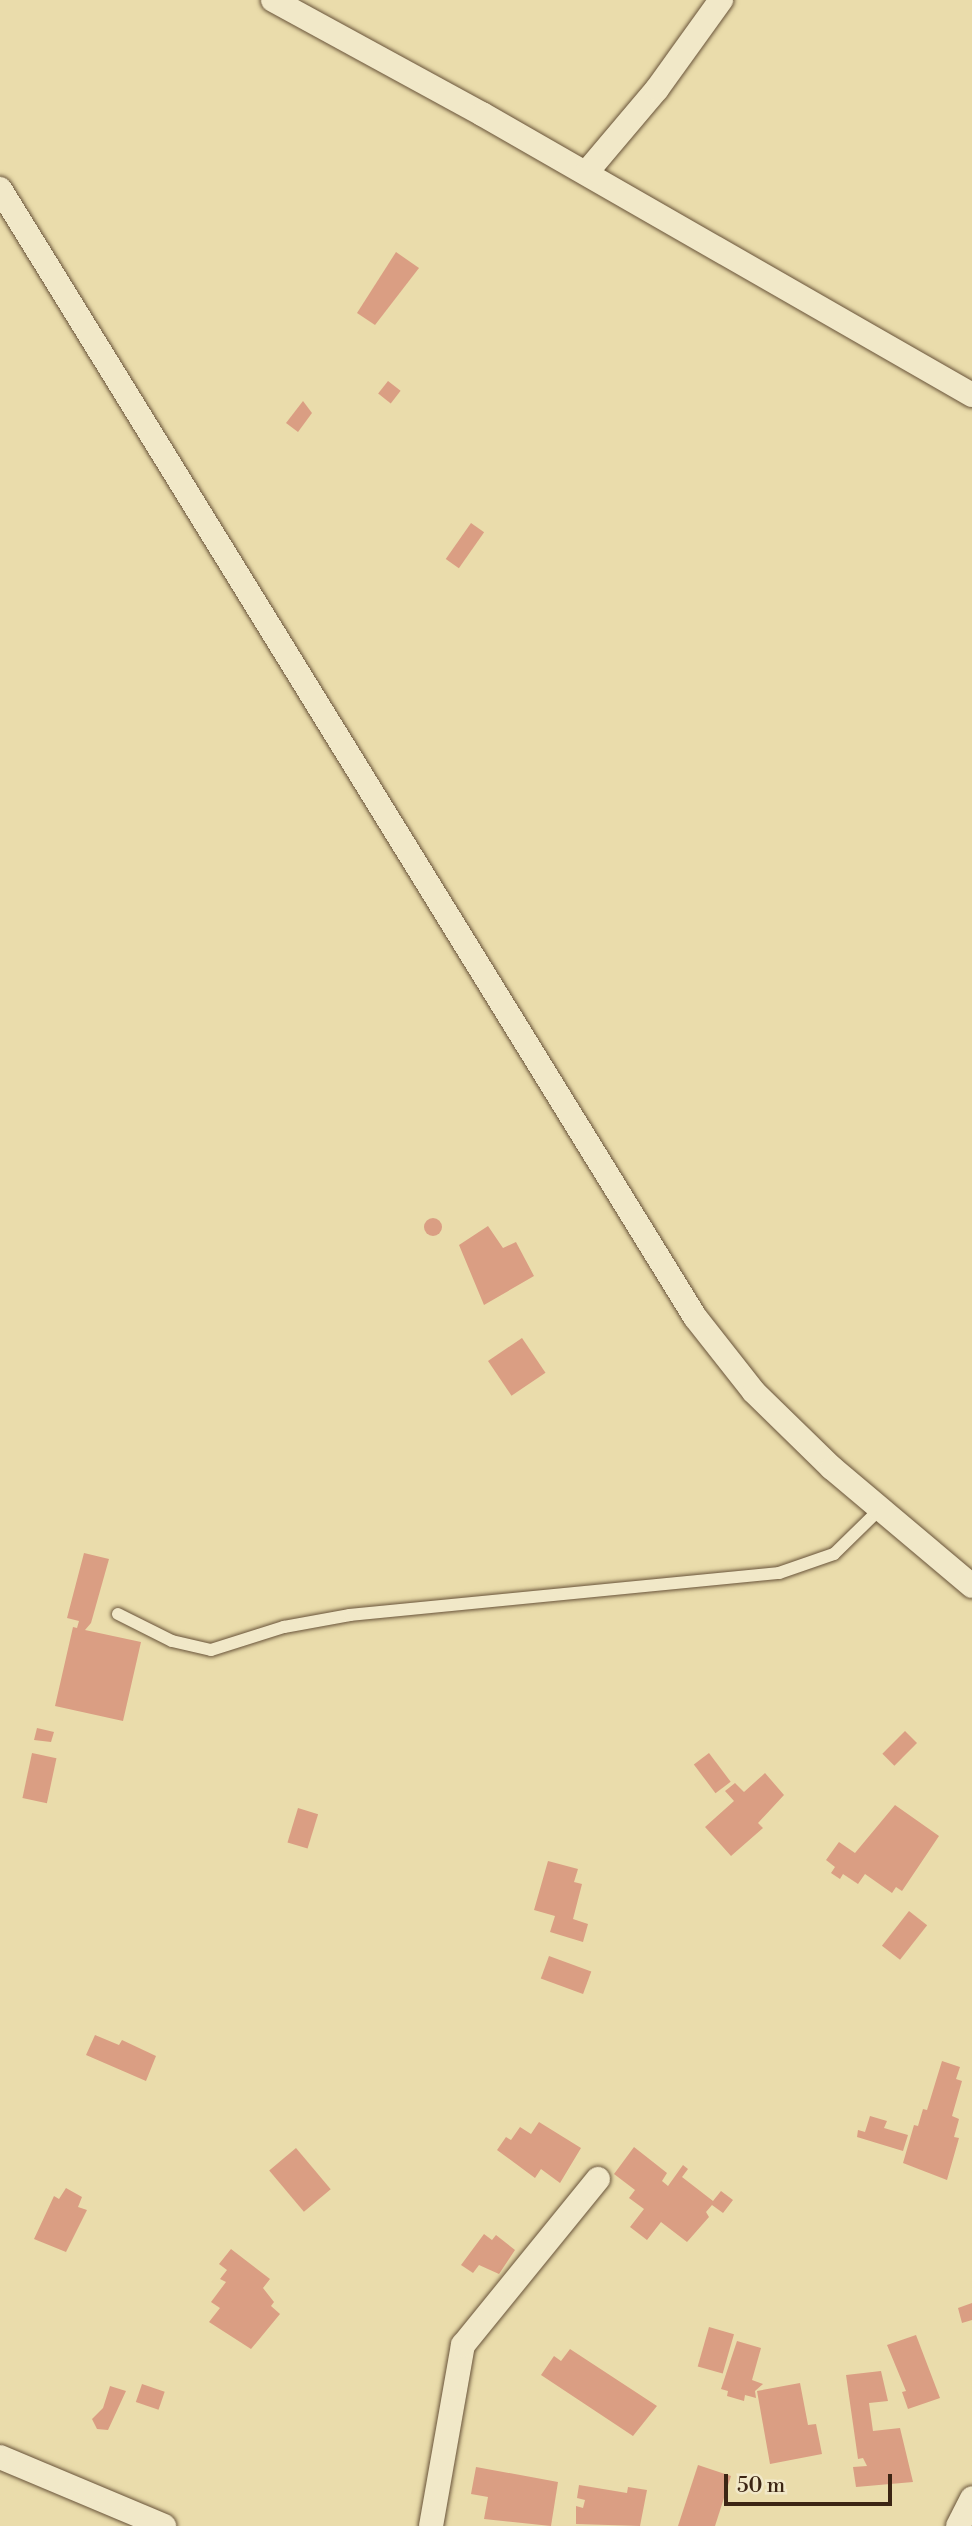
<!DOCTYPE html>
<html>
<head>
<meta charset="utf-8">
<style>
	body { margin:0 }
	#map { position:relative; width:972px; height:2526px; overflow:hidden; background:#eadcab; font-family:"Libre Bodoni",serif }
	div>[style] { position:absolute }
	.building>* { inset:0; background:#da9e83; transform-origin:0 0 }
	.round { border-radius:50% }
	.roads { filter:drop-shadow(0 0 2px #685339) drop-shadow(0 0 2px #685339) }
	.service>* { height:12px; margin:-6px; padding:0 6px; transform-origin:6px; border-radius:6px; background:#f1e8c8 }
	.minor>* { height:24px; margin:-12px; padding:0 12px; transform-origin:12px; border-radius:12px; background:#f1e8c8 }
	span { translate:-50% -50%; white-space:nowrap; text-align:center; line-height:1.15; -webkit-text-stroke:5px #f1e8c8; paint-order:stroke }
	.scale { position:absolute; left:724px; top:2474px; width:168px; height:32px; box-sizing:border-box; border:4px solid #3c2513; border-top:0; padding-left:9px; font-size:21px; line-height:24px; white-space:nowrap; color:#3c2513; -webkit-text-stroke:5px #f1e8c8; paint-order:stroke }
</style>
</head>
<body>
<div id="map">
	<div class="building">
		<i style="clip-path:polygon(396px 252px,419px 268px,375px 325px,357px 313px)"></i>
		<i style="left:388px;top:381px;width:16px;height:16px;rotate:38deg"></i>
		<i style="clip-path:polygon(303px 401px,312px 413px,298px 432px,286px 423px)"></i>
		<i style="left:471px;top:523px;width:16px;height:44px;rotate:35deg"></i>
		<i class="round" style="left:424px;top:1218px;width:18px;height:18px"></i>
		<i style="clip-path:polygon(488px 1226px,503px 1248px,516px 1242px,534px 1276px,484px 1305px,459px 1245px)"></i>
		<i style="left:522px;top:1338px;width:42px;height:41px;rotate:56deg"></i>
		<i style="clip-path:polygon(84px 1553px,109px 1559px,91px 1623px,85px 1630px,141px 1642px,123px 1721px,55px 1706px,73px 1627px,77px 1628px,79px 1621px,67px 1618px)"></i>
		<i style="clip-path:polygon(37px 1728px,54px 1732px,51px 1742px,34px 1740px)"></i>
		<i style="left:905px;top:1731px;width:17px;height:32px;rotate:45deg"></i>
		<i style="left:32px;top:1753px;width:25px;height:46px;rotate:12deg"></i>
		<i style="left:709px;top:1753px;width:36px;height:19px;rotate:53deg"></i>
		<i style="clip-path:polygon(765px 1773px,784px 1795px,758px 1823px,763px 1828px,731px 1856px,705px 1827px,734px 1801px,725px 1791px,735px 1783px,744px 1792px)"></i>
		<i style="clip-path:polygon(895px 1805px,939px 1836px,902px 1891px,896px 1887px,892px 1893px,865px 1874px,858px 1884px,843px 1874px,840px 1879px,831px 1873px,835px 1867px,826px 1860px,839px 1842px,855px 1853px)"></i>
		<i style="left:298px;top:1808px;width:21px;height:36px;rotate:17deg"></i>
		<i style="clip-path:polygon(548px 1861px,578px 1869px,574px 1882px,582px 1884px,573px 1919px,588px 1924px,583px 1942px,550px 1932px,555px 1916px,534px 1910px)"></i>
		<i style="left:909px;top:1911px;width:23px;height:44px;rotate:38deg"></i>
		<i style="left:549px;top:1956px;width:45px;height:24px;rotate:20deg"></i>
		<i style="clip-path:polygon(95px 2035px,119px 2045px,122px 2040px,156px 2056px,146px 2081px,86px 2055px)"></i>
		<i style="clip-path:polygon(942px 2061px,960px 2067px,956px 2079px,962px 2081px,952px 2116px,959px 2119px,954px 2137px,959px 2138px,947px 2180px,903px 2163px,914px 2125px,918px 2126px,923px 2109px,927px 2110px)"></i>
		<i style="clip-path:polygon(870px 2116px,887px 2121px,884px 2128px,908px 2135px,903px 2151px,857px 2137px,858px 2130px,865px 2132px)"></i>
		<i style="clip-path:polygon(539px 2122px,581px 2148px,560px 2183px,541px 2169px,535px 2178px,497px 2150px,506px 2137px,511px 2140px,520px 2127px,531px 2134px)"></i>
		<i style="clip-path:polygon(634px 2147px,667px 2173px,662px 2181px,668px 2186px,683px 2165px,688px 2169px,682px 2177px,713px 2201px,721px 2191px,733px 2200px,723px 2213px,712px 2205px,706px 2212px,709px 2217px,687px 2242px,661px 2222px,647px 2240px,630px 2227px,644px 2209px,629px 2198px,635px 2190px,614px 2174px)"></i>
		<i style="left:296px;top:2148px;width:54px;height:35px;rotate:50deg"></i>
		<i style="clip-path:polygon(66px 2188px,82px 2197px,78px 2207px,87px 2210px,66px 2252px,34px 2239px,54px 2196px,59px 2199px)"></i>
		<i style="clip-path:polygon(484px 2234px,492px 2240px,496px 2235px,515px 2250px,499px 2274px,479px 2265px,473px 2273px,461px 2265px)"></i>
		<i style="clip-path:polygon(231px 2249px,270px 2279px,263px 2288px,274px 2302px,271px 2306px,280px 2314px,251px 2349px,209px 2322px,220px 2308px,211px 2302px,226px 2282px,220px 2279px,227px 2270px,219px 2264px)"></i>
		<i style="clip-path:polygon(972px 2303px,972px 2320px,962px 2323px,958px 2308px)"></i>
		<i style="left:709px;top:2327px;width:26px;height:41px;rotate:16deg"></i>
		<i style="clip-path:polygon(916px 2335px,940px 2398px,908px 2409px,902px 2392px,906px 2391px,887px 2345px)"></i>
		<i style="clip-path:polygon(737px 2341px,761px 2348px,752px 2380px,763px 2384px,755px 2391px,756px 2398px,745px 2395px,744px 2401px,727px 2396px,728px 2391px,721px 2389px)"></i>
		<i style="clip-path:polygon(570px 2349px,657px 2406px,633px 2436px,541px 2375px,554px 2356px,561px 2361px)"></i>
		<i style="clip-path:polygon(881px 2371px,888px 2401px,869px 2403px,873px 2431px,900px 2428px,913px 2482px,856px 2487px,853px 2467px,867px 2466px,863px 2458px,858px 2459px,846px 2375px)"></i>
		<i style="clip-path:polygon(800px 2383px,808px 2425px,816px 2424px,822px 2454px,770px 2464px,757px 2391px)"></i>
		<i style="left:142px;top:2384px;width:24px;height:19px;rotate:19deg"></i>
		<i style="clip-path:polygon(110px 2386px,126px 2391px,108px 2430px,97px 2429px,92px 2419px,103px 2408px)"></i>
		<i style="clip-path:polygon(698px 2465px,731px 2476px,715px 2526px,678px 2526px)"></i>
		<i style="clip-path:polygon(476px 2467px,558px 2482px,551px 2526px,484px 2519px,488px 2497px,471px 2494px)"></i>
		<i style="clip-path:polygon(579px 2485px,627px 2493px,628px 2487px,647px 2490px,640px 2526px,576px 2524px,576px 2506px,583px 2508px,585px 2500px,577px 2498px)"></i>
	</div>
	<div class="roads">
		<div class="service">
			<i style="left:118px;top:1614px;width:60px;rotate:26.6deg"></i>
			<i style="left:172px;top:1641px;width:40px;rotate:13deg"></i>
			<i style="left:211px;top:1650px;width:77px;rotate:-17.5deg"></i>
			<i style="left:284px;top:1627px;width:67px;rotate:-10.3deg"></i>
			<i style="left:350px;top:1615px;width:431px;rotate:-5.6deg"></i>
			<i style="left:779px;top:1573px;width:58px;rotate:-19.1deg"></i>
			<i style="left:834px;top:1554px;width:64px;rotate:-44.4deg"></i>
		</div>
		<div class="minor">
			<i style="left:273px;top:0;width:238px;rotate:28.6deg"></i>
			<i style="left:482px;top:114px;width:565px;rotate:29.83deg"></i>
			<i style="left:586px;top:173px;width:110px;rotate:-49.8deg"></i>
			<i style="left:657px;top:89px;width:110px;rotate:-54.3deg"></i>
			<i style="left:0;top:189px;width:1325px;rotate:58.36deg"></i>
			<i style="left:695px;top:1317px;width:95px;rotate:51.8deg"></i>
			<i style="left:754px;top:1392px;width:109px;rotate:44.3deg"></i>
			<i style="left:832px;top:1468px;width:183px;rotate:40.1deg"></i>
			<i style="left:0;top:2457px;width:178px;rotate:22.8deg"></i>
			<i style="left:431px;top:2526px;width:184px;rotate:-80deg"></i>
			<i style="left:463px;top:2345px;width:214px;rotate:-50.9deg"></i>
			<i style="left:958px;top:2526px;width:31px;rotate:-63deg"></i>
		</div>
	</div>
	<div class="scale">50 m</div>
</div>
</body>
</html>
